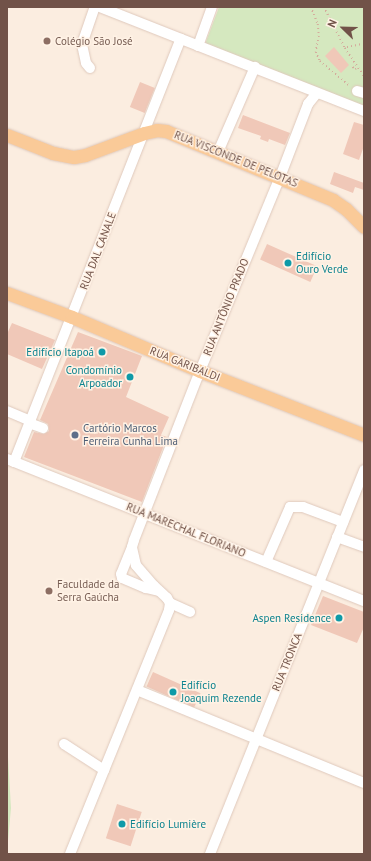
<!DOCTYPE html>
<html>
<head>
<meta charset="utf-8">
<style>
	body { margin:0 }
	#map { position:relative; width:371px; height:861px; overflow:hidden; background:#fbede0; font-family:"PT Sans",sans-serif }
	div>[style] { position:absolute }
	.green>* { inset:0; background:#d5e8bf }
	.building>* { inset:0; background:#f0c8b8; transform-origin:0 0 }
	.path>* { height:1.5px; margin-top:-0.75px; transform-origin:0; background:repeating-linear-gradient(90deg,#d4ab9c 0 1px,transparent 0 4px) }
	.roads { filter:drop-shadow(0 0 1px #dfc9bc) drop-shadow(0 0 1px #dfc9bc) }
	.minor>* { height:10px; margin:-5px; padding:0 5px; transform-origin:5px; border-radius:5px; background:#fff }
	.major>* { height:13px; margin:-6.5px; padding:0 6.5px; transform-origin:6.5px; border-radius:6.5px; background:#faca98 }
	.dots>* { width:11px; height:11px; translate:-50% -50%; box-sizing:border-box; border:2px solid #fff2e5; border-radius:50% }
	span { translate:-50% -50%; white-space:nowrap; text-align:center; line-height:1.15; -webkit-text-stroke:3px #fff2e5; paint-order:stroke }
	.education-label { font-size:11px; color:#785e54 }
	.left { translate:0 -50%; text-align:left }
	.street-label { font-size:11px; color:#715248 }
	.culture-label { font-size:11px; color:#0d838f }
	.right { translate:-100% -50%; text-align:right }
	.service-label { font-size:11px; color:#4e5e75 }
	.frame { position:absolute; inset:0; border:8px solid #715248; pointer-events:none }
	.north { position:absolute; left:323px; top:8px; width:40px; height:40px; -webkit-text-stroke:3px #fff2e5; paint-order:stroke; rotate:293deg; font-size:11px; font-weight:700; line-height:16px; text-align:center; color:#715248 }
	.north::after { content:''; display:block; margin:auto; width:14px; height:18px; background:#715248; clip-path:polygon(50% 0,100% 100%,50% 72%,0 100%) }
</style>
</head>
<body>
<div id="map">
	<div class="green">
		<i style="clip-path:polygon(219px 7px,364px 7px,364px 109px,205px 44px)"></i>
		<i style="clip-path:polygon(7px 740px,11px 808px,7px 852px)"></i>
	</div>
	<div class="building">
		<i style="clip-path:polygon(334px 47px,349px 65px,341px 73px,325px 56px)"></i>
		<i style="left:140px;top:82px;width:16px;height:27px;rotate:22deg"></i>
		<i style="clip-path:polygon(243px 115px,290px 133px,285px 145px,269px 139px,268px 142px,260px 139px,261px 136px,238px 128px)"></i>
		<i style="clip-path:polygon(354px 122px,364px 125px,364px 146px,359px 160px,343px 154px)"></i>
		<i style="clip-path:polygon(334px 172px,364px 183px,364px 190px,355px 187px,353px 193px,330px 184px)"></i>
		<i style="left:267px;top:244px;width:55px;height:17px;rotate:24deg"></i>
		<i style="clip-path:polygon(12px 323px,55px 340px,42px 369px,7px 354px,7px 334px)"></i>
		<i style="clip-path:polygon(78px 332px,142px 356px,126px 397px,169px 417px,161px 435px,167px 437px,142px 502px,24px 457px,34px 432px,44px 434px,49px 431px,48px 424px,40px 420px)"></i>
		<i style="clip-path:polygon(323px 596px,364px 612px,364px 627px,357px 643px,311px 625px)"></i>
		<i style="left:153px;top:672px;width:52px;height:16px;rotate:24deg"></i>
		<i style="left:117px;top:804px;width:26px;height:36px;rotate:18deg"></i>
	</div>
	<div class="path">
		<i style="left:311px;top:7px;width:18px;rotate:68deg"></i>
		<i style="left:318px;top:24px;width:12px;rotate:85deg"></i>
		<i style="left:319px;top:36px;width:16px;rotate:101deg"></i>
		<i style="left:316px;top:52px;width:10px;rotate:66deg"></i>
		<i style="left:320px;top:61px;width:39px;rotate:40deg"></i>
		<i style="left:324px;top:7px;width:46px;rotate:62.9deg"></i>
		<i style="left:364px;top:44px;width:19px;rotate:168deg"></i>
		<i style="left:345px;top:48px;width:34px;rotate:56deg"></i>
		<i style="left:352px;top:68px;width:1px;rotate:-45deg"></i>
		<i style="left:353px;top:67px;width:3px;rotate:45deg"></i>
		<i style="left:355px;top:69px;width:2px;rotate:-27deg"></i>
	</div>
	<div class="roads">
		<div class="minor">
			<i style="left:100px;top:7px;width:284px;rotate:21.5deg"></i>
			<i style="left:198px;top:46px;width:41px;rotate:-70.3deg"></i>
			<i style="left:90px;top:68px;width:6px;rotate:-129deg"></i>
			<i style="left:86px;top:63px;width:19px;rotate:-102deg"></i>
			<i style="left:82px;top:44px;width:39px;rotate:-71deg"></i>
			<i style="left:357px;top:91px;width:7px;rotate:16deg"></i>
			<i style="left:218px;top:152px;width:93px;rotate:-66.5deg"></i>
			<i style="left:7px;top:411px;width:26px;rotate:23deg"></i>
			<i style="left:29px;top:423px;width:15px;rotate:20deg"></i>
			<i style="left:7px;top:459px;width:384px;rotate:21.7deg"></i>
			<i style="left:14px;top:462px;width:455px;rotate:-68.5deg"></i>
			<i style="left:337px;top:537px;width:29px;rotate:20deg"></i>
			<i style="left:132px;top:547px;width:29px;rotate:112deg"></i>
			<i style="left:121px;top:574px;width:4px;rotate:76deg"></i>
			<i style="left:122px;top:578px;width:26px;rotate:23deg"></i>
			<i style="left:146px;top:588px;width:13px;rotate:13deg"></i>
			<i style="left:266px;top:562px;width:60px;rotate:-66.4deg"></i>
			<i style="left:290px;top:507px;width:13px"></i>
			<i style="left:303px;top:507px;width:43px;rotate:20.6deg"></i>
			<i style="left:170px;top:603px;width:22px;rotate:24deg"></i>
			<i style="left:137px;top:690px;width:245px;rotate:22.3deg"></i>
			<i style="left:64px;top:744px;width:48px;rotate:33deg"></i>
			<i style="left:70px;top:854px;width:263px;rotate:-67.9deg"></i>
			<i style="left:169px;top:610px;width:7px;rotate:-82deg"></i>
			<i style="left:170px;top:603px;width:6px;rotate:-121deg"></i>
			<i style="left:167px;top:598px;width:18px;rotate:-137deg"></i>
			<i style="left:154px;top:586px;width:28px;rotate:-131deg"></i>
			<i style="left:136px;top:565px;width:18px;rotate:-103deg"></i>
			<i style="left:132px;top:547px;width:7px;rotate:-74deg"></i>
			<i style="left:134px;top:540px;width:181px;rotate:-68.7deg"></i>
			<i style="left:200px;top:371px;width:210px;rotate:-67.6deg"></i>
			<i style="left:280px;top:177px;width:78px;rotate:-69deg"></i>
			<i style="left:308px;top:104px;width:14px;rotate:-51deg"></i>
			<i style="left:210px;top:854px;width:414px;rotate:-68.1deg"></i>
		</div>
		<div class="major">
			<i style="left:7px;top:135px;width:49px;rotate:21.4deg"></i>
			<i style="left:53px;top:153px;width:21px;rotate:11deg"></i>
			<i style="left:74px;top:157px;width:11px;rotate:-10deg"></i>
			<i style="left:85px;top:155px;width:63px;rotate:-20.4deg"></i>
			<i style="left:144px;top:133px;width:13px;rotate:-13deg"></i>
			<i style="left:157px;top:130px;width:9px;rotate:6deg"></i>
			<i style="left:166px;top:131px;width:181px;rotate:22.4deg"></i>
			<i style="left:333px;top:200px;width:16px;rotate:35deg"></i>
			<i style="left:346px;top:209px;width:25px;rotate:45deg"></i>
			<i style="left:7px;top:293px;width:69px;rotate:20.3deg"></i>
			<i style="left:72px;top:317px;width:139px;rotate:22.9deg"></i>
			<i style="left:200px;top:371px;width:176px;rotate:21.3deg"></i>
		</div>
	</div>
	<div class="dots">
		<i style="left:47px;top:41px;background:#8d6e63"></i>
		<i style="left:288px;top:263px;background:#0f9aa8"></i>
		<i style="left:102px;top:352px;background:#0f9aa8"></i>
		<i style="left:130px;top:377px;background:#0f9aa8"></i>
		<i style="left:75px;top:435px;background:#5c6f8a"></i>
		<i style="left:49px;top:591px;background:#8d6e63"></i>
		<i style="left:339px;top:618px;background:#0f9aa8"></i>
		<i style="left:173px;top:692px;background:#0f9aa8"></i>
		<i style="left:122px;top:824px;background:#0f9aa8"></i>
	</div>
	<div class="education-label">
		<span class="left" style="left:55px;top:41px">Colégio São José</span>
		<span class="left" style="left:57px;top:591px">Faculdade da<br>Serra Gaúcha</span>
	</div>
	<div class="street-label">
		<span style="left:236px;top:159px;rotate:22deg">RUA VISCONDE DE PELOTAS</span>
		<span style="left:98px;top:251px;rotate:-69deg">RUA DAL CANALE</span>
		<span style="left:226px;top:307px;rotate:-68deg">RUA ANTÔNIO PRADO</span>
		<span style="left:185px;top:364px;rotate:22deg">RUA GARIBALDI</span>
		<span style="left:186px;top:530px;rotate:22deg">RUA MARECHAL FLORIANO</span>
		<span style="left:287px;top:662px;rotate:-68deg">RUA TRONCA</span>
	</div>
	<div class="culture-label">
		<span class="left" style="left:296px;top:263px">Edifício<br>Ouro Verde</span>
		<span class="right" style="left:94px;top:352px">Edifício Itapoá</span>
		<span class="right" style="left:122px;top:377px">Condomínio<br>Arpoador</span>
		<span class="right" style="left:331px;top:618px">Aspen Residence</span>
		<span class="left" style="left:181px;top:692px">Edifício<br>Joaquim Rezende</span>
		<span class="left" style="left:130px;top:824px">Edifício Lumière</span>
	</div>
	<div class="service-label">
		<span class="left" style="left:83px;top:435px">Cartório Marcos<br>Ferreira Cunha Lima</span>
	</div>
	<div class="frame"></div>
	<div class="north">N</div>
</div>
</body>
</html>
